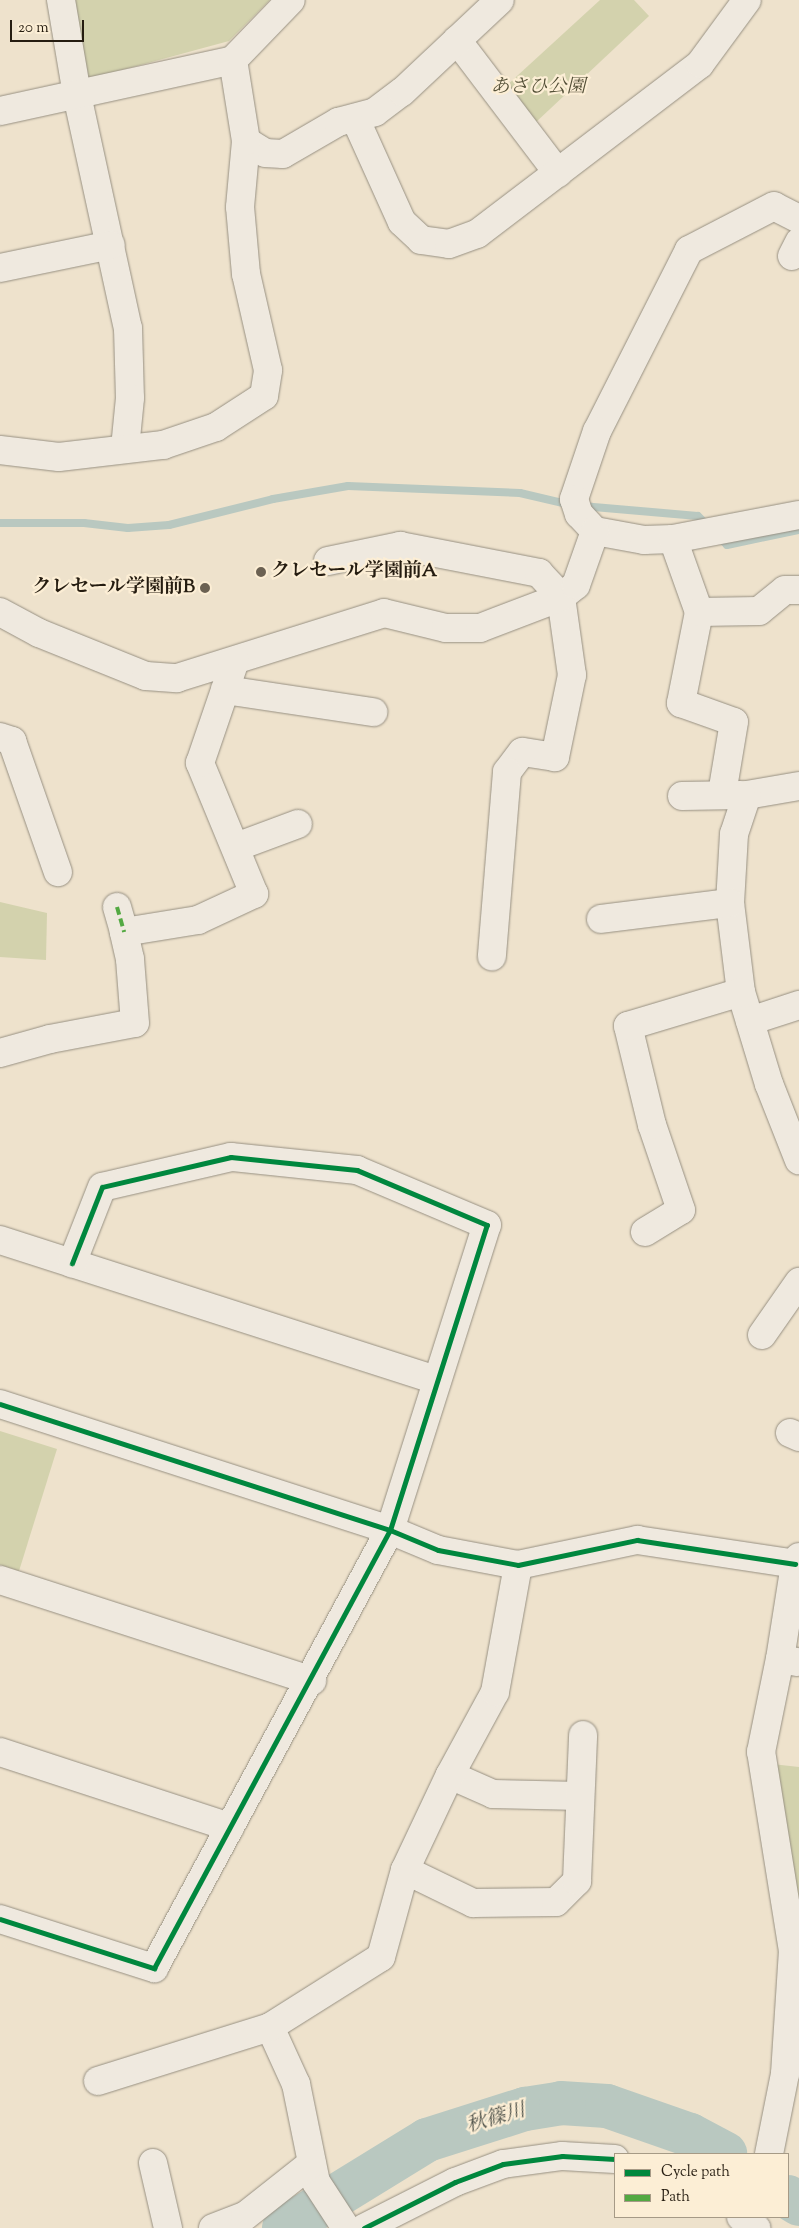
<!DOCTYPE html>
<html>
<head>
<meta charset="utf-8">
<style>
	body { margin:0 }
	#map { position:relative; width:799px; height:2228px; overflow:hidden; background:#eee2cc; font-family:"Sorts Mill Goudy","Noto Serif JP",serif }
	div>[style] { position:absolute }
	.green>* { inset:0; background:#d3d2ad }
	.stream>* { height:8px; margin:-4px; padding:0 4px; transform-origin:4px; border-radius:4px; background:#b9c8c0 }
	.river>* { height:44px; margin:-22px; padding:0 22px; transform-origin:22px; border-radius:22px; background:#b9c8c0 }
	.roads { filter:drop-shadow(0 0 1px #979082) drop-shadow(0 0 1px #979082) }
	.minor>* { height:28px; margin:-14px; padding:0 14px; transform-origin:14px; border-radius:14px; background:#efe9df }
	.quiet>* { height:4px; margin-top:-2px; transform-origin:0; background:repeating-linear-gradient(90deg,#53a942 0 8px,transparent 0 12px) }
	.cycleway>* { height:5px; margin:-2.5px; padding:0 2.5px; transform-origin:2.5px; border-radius:2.5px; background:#00873e }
	.dots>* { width:14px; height:14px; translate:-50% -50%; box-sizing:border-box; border:2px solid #fceed5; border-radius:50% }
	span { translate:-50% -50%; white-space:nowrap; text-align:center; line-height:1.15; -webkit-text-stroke:4.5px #fceed5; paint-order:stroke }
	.park-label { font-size:19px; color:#534f37; font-style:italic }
	.poi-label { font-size:19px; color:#251c10; font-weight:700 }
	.left { translate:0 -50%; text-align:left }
	.right { translate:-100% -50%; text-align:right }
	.water-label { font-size:20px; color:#51544c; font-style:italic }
	.legend { position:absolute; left:614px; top:2153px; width:175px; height:65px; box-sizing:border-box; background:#fceed5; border:1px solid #a69a86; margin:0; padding:6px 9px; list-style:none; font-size:15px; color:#251c10 }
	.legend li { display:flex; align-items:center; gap:10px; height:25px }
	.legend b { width:25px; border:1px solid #a69a86 }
	.scale { position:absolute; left:10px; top:20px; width:74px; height:22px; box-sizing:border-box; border:2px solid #251c10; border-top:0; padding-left:6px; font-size:15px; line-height:18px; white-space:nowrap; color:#251c10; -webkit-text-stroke:4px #fceed5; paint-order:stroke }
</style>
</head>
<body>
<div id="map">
	<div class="green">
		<i style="clip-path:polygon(73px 0,270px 0,229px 41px,89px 79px)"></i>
		<i style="clip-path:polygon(600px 0,634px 0,649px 16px,534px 124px,506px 86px)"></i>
		<i style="clip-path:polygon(0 902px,47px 913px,46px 960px,0 957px)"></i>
		<i style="clip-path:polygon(0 1431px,57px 1449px,19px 1571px,0 1565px)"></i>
		<i style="clip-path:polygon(772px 1764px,799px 1767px,799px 1958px)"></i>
	</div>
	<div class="stream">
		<i style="left:582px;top:506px;width:116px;rotate:4.9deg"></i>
		<i style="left:698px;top:516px;width:16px;rotate:45deg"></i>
		<i style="left:0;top:523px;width:84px"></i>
		<i style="left:84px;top:523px;width:44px;rotate:6.5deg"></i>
		<i style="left:128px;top:528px;width:41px;rotate:-4.2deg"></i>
		<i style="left:169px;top:525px;width:107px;rotate:-14deg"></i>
		<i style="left:273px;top:499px;width:76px;rotate:-9.8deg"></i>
		<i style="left:348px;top:486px;width:172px;rotate:2.3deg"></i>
		<i style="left:520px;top:493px;width:52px;rotate:13.2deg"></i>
		<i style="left:719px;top:537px;width:11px;rotate:45deg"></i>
		<i style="left:727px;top:545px;width:74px;rotate:-11.8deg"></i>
	</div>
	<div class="river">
		<i style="left:788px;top:2197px;width:13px;rotate:32deg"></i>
		<i style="left:284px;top:2228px;width:168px;rotate:-31.6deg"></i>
		<i style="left:427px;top:2140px;width:103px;rotate:-17.6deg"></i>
		<i style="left:525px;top:2109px;width:36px;rotate:-9deg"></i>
		<i style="left:561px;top:2103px;width:46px;rotate:3.7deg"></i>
		<i style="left:607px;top:2106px;width:88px;rotate:19.3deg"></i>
		<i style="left:690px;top:2135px;width:40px;rotate:28deg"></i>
	</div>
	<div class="roads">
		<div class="minor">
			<i style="left:61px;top:0;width:96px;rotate:80.4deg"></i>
			<i style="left:77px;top:95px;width:239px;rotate:77.7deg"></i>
			<i style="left:128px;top:328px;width:70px;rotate:88.4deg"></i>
			<i style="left:130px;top:398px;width:50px;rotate:95.7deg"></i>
			<i style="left:457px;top:40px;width:167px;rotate:52.8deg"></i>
			<i style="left:0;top:111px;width:239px;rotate:-12.3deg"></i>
			<i style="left:233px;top:60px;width:83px;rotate:-46deg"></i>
			<i style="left:355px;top:118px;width:114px;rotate:65.7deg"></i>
			<i style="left:402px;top:222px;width:26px;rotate:43deg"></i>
			<i style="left:421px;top:240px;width:28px;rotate:8deg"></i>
			<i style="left:449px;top:244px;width:30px;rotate:-20deg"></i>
			<i style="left:477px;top:234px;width:280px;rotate:-37.3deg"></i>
			<i style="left:700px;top:64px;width:79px;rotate:-53.7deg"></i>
			<i style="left:246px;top:141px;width:22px;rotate:32deg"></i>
			<i style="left:265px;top:153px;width:18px;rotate:3deg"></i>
			<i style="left:283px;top:154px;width:64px;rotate:-30.2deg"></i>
			<i style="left:338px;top:122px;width:38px;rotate:-15deg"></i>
			<i style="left:375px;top:112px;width:34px;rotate:-37deg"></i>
			<i style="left:402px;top:92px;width:134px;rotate:-43.2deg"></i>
			<i style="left:799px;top:219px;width:28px;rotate:-153deg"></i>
			<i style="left:774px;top:206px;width:96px;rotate:152.6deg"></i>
			<i style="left:689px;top:250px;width:203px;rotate:116.9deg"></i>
			<i style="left:597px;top:431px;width:72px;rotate:108.7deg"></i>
			<i style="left:574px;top:499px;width:16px;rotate:72deg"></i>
			<i style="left:579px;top:514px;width:23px;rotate:47deg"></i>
			<i style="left:595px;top:531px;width:50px;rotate:10.4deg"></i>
			<i style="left:644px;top:540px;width:29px;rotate:-2deg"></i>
			<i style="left:673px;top:539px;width:128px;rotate:-10.8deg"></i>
			<i style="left:792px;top:256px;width:16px;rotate:-63deg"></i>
			<i style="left:0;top:268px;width:113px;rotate:-11.7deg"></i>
			<i style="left:0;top:450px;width:59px;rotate:6.8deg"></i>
			<i style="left:59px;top:457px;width:105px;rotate:-6.6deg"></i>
			<i style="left:163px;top:445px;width:56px;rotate:-18.8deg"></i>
			<i style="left:216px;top:427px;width:57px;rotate:-32.9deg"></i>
			<i style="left:264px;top:396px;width:26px;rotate:-81deg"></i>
			<i style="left:268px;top:370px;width:98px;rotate:-102.9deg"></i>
			<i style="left:246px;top:274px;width:67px;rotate:-95.1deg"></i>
			<i style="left:240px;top:207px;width:66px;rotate:-84.8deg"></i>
			<i style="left:246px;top:141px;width:82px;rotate:-99.1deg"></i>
			<i style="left:673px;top:539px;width:77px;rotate:70.4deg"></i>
			<i style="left:699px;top:612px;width:93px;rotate:101.2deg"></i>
			<i style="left:681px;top:703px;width:56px;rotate:19.7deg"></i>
			<i style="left:734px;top:722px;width:73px;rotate:99.5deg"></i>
			<i style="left:328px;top:561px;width:74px;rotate:-11.8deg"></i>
			<i style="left:400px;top:546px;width:142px;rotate:11deg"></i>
			<i style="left:539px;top:573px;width:33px;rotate:47deg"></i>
			<i style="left:561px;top:597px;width:79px;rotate:82deg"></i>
			<i style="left:572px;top:675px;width:84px;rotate:101.7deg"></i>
			<i style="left:555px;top:757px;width:33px;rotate:-171deg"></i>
			<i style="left:522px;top:752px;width:25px;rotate:127deg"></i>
			<i style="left:507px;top:772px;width:185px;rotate:94.7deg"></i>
			<i style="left:0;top:612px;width:44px;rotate:28.3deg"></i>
			<i style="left:39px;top:633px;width:115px;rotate:21.9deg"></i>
			<i style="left:146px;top:676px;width:31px;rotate:4deg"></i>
			<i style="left:177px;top:678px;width:217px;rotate:-17.4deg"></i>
			<i style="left:384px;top:613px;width:64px;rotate:13.6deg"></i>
			<i style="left:446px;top:628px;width:34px"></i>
			<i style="left:480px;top:628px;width:87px;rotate:-20.9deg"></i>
			<i style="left:561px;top:597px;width:19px;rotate:-39deg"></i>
			<i style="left:576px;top:585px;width:57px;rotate:-70.6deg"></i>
			<i style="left:699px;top:612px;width:60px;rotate:-1deg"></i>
			<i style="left:759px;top:611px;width:33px;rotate:-39deg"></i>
			<i style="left:785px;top:590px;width:14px"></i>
			<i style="left:225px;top:690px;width:150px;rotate:8.5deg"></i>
			<i style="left:0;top:737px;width:13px;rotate:18deg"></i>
			<i style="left:12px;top:741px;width:139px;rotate:70.7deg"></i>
			<i style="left:799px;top:786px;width:53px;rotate:170.2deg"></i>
			<i style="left:747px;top:795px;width:41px;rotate:108.4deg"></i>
			<i style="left:734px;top:834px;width:69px;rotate:93.3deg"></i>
			<i style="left:730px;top:903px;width:90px;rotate:83deg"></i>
			<i style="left:741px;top:992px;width:96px;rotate:73.1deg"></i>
			<i style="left:769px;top:1084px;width:82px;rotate:68.5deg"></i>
			<i style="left:682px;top:796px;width:59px;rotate:-1deg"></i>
			<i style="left:236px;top:847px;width:66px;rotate:-20.4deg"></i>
			<i style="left:117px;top:907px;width:26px;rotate:74deg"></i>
			<i style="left:601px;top:919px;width:130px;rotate:-7.1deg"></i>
			<i style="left:750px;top:1021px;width:52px;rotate:-18.1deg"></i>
			<i style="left:0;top:1053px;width:52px;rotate:-15.6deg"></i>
			<i style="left:50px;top:1039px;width:86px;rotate:-10.7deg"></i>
			<i style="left:135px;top:1023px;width:64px;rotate:-94.5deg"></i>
			<i style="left:130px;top:959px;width:28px;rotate:-103deg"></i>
			<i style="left:124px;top:932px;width:75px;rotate:-9.2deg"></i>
			<i style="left:198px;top:920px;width:62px;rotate:-24.9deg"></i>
			<i style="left:254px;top:894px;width:142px;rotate:-112.4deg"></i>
			<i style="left:200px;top:763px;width:108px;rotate:-71.1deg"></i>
			<i style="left:645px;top:1232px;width:42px;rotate:-31.4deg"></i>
			<i style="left:681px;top:1210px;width:90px;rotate:-108.8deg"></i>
			<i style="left:652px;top:1125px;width:102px;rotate:-103.6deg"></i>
			<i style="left:628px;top:1026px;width:118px;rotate:-16.7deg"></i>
			<i style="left:0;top:1240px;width:458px;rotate:17.8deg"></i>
			<i style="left:762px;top:1335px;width:65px;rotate:-55.1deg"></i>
			<i style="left:0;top:1404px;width:410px;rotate:17.9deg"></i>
			<i style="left:390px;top:1530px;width:52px;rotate:22.6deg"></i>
			<i style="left:438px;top:1550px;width:81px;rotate:10.6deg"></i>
			<i style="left:518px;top:1565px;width:122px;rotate:-11.9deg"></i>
			<i style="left:637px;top:1540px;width:160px;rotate:8.6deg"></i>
			<i style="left:790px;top:1433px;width:10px;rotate:24deg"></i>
			<i style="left:0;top:1580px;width:328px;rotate:17.9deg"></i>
			<i style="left:797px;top:1662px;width:17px;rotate:-170deg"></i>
			<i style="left:780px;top:1659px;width:96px;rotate:-81deg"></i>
			<i style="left:795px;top:1564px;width:8px;rotate:-60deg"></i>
			<i style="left:0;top:1752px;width:242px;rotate:18.1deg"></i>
			<i style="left:450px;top:1775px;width:47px;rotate:23.8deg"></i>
			<i style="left:493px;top:1794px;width:87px;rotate:1.3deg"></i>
			<i style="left:405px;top:1870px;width:76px;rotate:25.9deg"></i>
			<i style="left:473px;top:1903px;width:83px;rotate:-0.7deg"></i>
			<i style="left:556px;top:1902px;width:30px;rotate:-45deg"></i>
			<i style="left:577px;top:1881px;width:146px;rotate:-87.6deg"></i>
			<i style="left:0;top:1919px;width:162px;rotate:17.7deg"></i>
			<i style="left:154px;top:1968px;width:498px;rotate:-61.7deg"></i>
			<i style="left:390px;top:1530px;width:320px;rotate:-72.4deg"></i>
			<i style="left:487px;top:1225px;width:141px;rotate:-157.1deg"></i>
			<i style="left:357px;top:1170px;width:127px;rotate:-174.1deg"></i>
			<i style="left:231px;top:1157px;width:132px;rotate:166.9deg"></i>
			<i style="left:102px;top:1187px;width:82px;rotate:111.5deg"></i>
			<i style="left:270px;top:2027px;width:63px;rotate:65.5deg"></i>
			<i style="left:296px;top:2084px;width:100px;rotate:78.5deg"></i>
			<i style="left:316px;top:2182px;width:55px;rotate:56.9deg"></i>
			<i style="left:98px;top:2081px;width:180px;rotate:-17.4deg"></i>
			<i style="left:270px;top:2027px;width:131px;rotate:-32.2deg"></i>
			<i style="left:381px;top:1957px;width:90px;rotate:-74.6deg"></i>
			<i style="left:405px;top:1870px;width:105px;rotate:-64.7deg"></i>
			<i style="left:450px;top:1775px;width:94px;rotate:-61.5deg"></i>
			<i style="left:495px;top:1692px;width:129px;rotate:-79.7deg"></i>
			<i style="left:769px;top:2154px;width:82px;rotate:-78.7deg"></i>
			<i style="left:785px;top:2074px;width:123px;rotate:-86.3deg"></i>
			<i style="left:793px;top:1951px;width:202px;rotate:-99.1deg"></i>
			<i style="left:761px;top:1752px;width:95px;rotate:-78.5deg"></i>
			<i style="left:153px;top:2163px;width:67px;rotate:77deg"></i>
			<i style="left:741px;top:2217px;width:19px;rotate:36deg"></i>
			<i style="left:213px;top:2228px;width:34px;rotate:-21deg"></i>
			<i style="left:245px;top:2216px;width:85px;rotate:-38.3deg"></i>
			<i style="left:364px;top:2228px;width:102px;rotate:-26.8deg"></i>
			<i style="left:455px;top:2182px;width:51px;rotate:-20.6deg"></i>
			<i style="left:503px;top:2164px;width:60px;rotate:-7.7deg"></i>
			<i style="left:562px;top:2156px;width:53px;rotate:3.2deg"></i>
		</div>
	</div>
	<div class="quiet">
		<i style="left:117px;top:907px;width:26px;rotate:74deg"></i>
	</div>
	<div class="cycleway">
		<i style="left:0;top:1404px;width:410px;rotate:17.9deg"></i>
		<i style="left:390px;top:1530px;width:52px;rotate:22.6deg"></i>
		<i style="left:438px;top:1550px;width:81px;rotate:10.6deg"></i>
		<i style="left:518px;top:1565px;width:122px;rotate:-11.9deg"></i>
		<i style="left:637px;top:1540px;width:160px;rotate:8.6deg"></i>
		<i style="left:0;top:1919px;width:162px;rotate:17.7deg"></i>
		<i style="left:154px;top:1968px;width:498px;rotate:-61.7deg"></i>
		<i style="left:390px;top:1530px;width:320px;rotate:-72.4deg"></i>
		<i style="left:487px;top:1225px;width:141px;rotate:-157.1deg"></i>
		<i style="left:357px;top:1170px;width:127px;rotate:-174.1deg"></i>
		<i style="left:231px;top:1157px;width:132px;rotate:166.9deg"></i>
		<i style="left:102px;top:1187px;width:82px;rotate:111.5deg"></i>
		<i style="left:364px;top:2228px;width:102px;rotate:-26.8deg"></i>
		<i style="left:455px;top:2182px;width:51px;rotate:-20.6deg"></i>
		<i style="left:503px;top:2164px;width:60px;rotate:-7.7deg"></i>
		<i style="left:562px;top:2156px;width:53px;rotate:3.2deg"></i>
	</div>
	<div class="dots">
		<i style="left:261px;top:572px;background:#6b6152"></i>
		<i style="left:205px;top:588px;background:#6b6152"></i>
	</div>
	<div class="park-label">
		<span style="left:538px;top:88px">あさひ公園</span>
	</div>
	<div class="poi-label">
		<span class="left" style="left:271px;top:572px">クレセール学園前A</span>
		<span class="right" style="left:195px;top:588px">クレセール学園前B</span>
	</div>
	<div class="water-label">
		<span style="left:496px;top:2119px;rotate:-16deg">秋篠川</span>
	</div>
	<ul class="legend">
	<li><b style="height:6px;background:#00873e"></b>Cycle path</li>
	<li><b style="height:6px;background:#53a942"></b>Path</li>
	</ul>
	<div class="scale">20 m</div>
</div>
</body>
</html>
